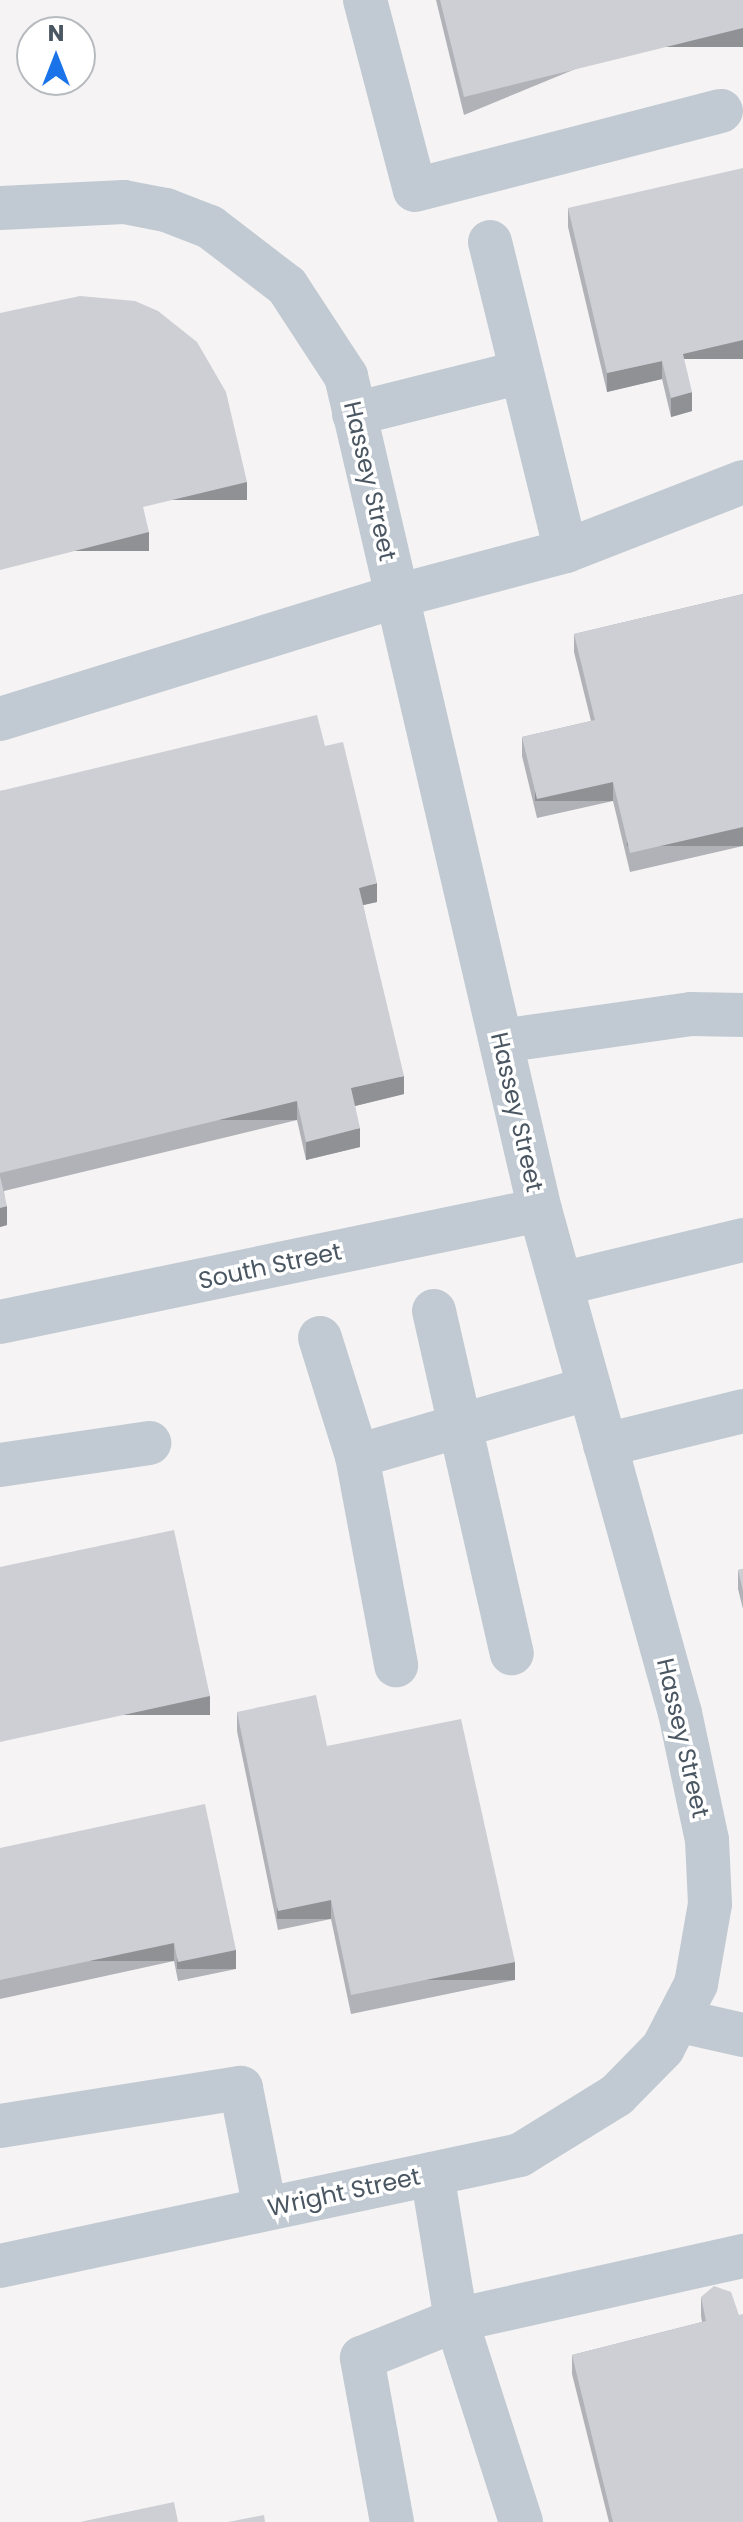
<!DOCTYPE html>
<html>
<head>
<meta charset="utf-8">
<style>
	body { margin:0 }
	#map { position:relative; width:743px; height:2522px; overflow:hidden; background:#f5f3f3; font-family:Poppins,sans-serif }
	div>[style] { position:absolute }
	.minor>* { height:44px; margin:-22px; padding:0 22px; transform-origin:22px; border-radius:22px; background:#c1cad2 }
	.wall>* { inset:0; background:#b0b2b7 }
	.shaded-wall>* { inset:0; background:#909195; transform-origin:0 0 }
	.building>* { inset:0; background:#cdcfd5 }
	span { translate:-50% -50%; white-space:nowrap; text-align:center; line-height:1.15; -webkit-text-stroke:7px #fff; paint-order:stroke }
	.street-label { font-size:24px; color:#4a5661 }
	.north { position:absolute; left:16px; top:16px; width:80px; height:80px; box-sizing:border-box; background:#fff; border:2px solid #b7bbc0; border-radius:50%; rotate:0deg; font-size:22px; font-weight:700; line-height:32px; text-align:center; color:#4a5661 }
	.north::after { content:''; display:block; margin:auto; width:28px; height:36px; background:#1a73e8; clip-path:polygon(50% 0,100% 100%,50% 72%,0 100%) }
</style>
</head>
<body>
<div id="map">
	<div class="minor">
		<i style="left:365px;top:0;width:196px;rotate:75.3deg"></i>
		<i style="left:415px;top:190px;width:316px;rotate:-14.5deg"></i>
		<i style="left:0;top:208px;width:124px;rotate:-2.8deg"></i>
		<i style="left:124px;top:202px;width:43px;rotate:10.8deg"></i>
		<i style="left:166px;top:210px;width:47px;rotate:21.1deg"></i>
		<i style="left:210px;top:227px;width:97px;rotate:37.5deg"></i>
		<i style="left:287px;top:286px;width:108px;rotate:56.8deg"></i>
		<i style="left:346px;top:376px;width:856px;rotate:76.91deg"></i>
		<i style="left:540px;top:1210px;width:522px;rotate:74.45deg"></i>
		<i style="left:680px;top:1713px;width:130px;rotate:78deg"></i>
		<i style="left:707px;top:1840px;width:64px;rotate:87.3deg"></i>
		<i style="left:710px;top:1904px;width:81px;rotate:99.9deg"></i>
		<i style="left:696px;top:1984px;width:72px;rotate:117.3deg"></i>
		<i style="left:663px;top:2048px;width:66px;rotate:134.4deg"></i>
		<i style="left:617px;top:2095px;width:114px;rotate:148.3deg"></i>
		<i style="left:520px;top:2155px;width:532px;rotate:167.95deg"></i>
		<i style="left:490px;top:242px;width:318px;rotate:76.2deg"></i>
		<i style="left:354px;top:414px;width:172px;rotate:-14.1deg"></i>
		<i style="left:0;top:719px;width:416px;rotate:-17.2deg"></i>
		<i style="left:397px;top:596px;width:175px;rotate:-14.9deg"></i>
		<i style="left:566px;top:551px;width:190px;rotate:-21.3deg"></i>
		<i style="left:501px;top:1041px;width:192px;rotate:-8.1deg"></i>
		<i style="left:691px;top:1014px;width:52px;rotate:1.1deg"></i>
		<i style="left:561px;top:1284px;width:187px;rotate:-13.6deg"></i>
		<i style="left:434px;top:1311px;width:351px;rotate:77.2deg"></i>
		<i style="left:0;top:1322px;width:551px;rotate:-11.72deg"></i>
		<i style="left:320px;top:1338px;width:124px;rotate:72.6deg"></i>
		<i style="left:357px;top:1456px;width:242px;rotate:-16.3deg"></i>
		<i style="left:605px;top:1445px;width:142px;rotate:-13.8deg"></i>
		<i style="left:357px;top:1456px;width:213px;rotate:79.4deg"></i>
		<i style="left:0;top:1465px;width:151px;rotate:-8.4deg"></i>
		<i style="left:681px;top:2021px;width:64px;rotate:12.7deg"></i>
		<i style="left:0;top:2126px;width:244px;rotate:-9deg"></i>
		<i style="left:241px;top:2088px;width:123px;rotate:78.8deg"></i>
		<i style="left:392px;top:2522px;width:167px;rotate:-100.4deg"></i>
		<i style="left:362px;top:2358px;width:101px;rotate:-22deg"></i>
		<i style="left:456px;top:2320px;width:148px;rotate:-99.3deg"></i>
		<i style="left:521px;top:2522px;width:212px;rotate:-107.8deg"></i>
		<i style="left:456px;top:2320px;width:294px;rotate:-12.6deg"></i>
	</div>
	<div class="wall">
		<i style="clip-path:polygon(436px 0,743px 0,464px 115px)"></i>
		<i style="clip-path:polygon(568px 208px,687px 372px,692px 411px,671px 417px,662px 379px,607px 392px,568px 227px)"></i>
		<i style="clip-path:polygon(743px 594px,743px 846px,630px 872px,613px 801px,537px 818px,522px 756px,522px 737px,591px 721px,574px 652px,574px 634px)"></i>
		<i style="clip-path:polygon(325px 746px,377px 902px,363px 905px,404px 1094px,355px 1106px,360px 1147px,306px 1160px,297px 1120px,4px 1191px,7px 1225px,0 1227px,0 791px)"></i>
		<i style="clip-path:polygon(743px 1569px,743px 1609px,738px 1589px,738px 1570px)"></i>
		<i style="clip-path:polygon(237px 1712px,327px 1746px,515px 1980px,351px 2014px,331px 1919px,278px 1930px,237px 1731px)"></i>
		<i style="clip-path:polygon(0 1848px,236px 1969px,178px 1981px,174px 1961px,0 1999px)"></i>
		<i style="clip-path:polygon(701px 2297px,739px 2315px,743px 2522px,609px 2522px,572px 2374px,572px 2355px,702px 2322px,701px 2316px)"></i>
	</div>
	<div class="shaded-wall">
		<i style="left:743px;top:28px;width:19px;height:287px;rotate:90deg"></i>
		<i style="left:743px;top:340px;width:19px;height:62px;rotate:90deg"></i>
		<i style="clip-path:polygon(662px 361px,662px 379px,607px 392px,607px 373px)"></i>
		<i style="clip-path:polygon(692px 392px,692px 411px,671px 417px,671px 398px)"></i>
		<i style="left:247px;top:482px;width:18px;height:107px;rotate:90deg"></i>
		<i style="left:149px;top:532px;width:19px;height:154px;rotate:90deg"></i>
		<i style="left:613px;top:782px;width:19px;height:78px;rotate:90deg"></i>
		<i style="left:743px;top:827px;width:19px;height:116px;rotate:90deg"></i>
		<i style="clip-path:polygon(377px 883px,377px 902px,359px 906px,359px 888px)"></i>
		<i style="clip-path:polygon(404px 1076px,404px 1094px,351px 1107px,351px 1088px)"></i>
		<i style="left:297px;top:1101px;width:19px;height:306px;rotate:90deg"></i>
		<i style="clip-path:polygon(360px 1128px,360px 1147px,306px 1160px,306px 1142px)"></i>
		<i style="clip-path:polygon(7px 1206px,7px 1225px,0 1227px,0 1208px)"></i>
		<i style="left:210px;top:1696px;width:19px;height:215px;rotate:90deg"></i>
		<i style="left:331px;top:1900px;width:19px;height:54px;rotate:90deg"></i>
		<i style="left:174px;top:1943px;width:18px;height:178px;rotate:90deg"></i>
		<i style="left:236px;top:1950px;width:19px;height:59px;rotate:90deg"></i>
		<i style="left:515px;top:1962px;width:18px;height:167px;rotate:90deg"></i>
	</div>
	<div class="building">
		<i style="clip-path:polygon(440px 0,743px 0,743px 28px,464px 97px)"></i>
		<i style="clip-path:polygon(743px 168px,743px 340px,683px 354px,692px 392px,671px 398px,662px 361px,607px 373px,568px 208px)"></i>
		<i style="clip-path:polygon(80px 296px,135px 301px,158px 311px,197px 342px,226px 392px,247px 482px,143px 507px,149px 532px,0 570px,0 313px)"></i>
		<i style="clip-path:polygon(743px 594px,743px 827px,630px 853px,613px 782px,537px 799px,522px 737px,595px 720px,574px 634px)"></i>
		<i style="clip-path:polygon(317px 715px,325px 746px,343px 742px,377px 883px,359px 888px,404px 1076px,351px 1088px,360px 1128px,306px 1142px,297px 1101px,0 1173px,0 791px)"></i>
		<i style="clip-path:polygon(0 1176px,7px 1206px,0 1208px)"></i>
		<i style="clip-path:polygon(174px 1530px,210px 1696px,0 1742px,0 1567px)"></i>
		<i style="clip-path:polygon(743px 1569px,743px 1591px,738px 1570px)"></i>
		<i style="clip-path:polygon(316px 1695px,327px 1746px,461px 1719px,515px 1962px,351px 1995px,331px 1900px,278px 1911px,237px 1712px)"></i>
		<i style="clip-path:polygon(205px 1804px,236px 1950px,178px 1962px,174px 1943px,0 1980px,0 1848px)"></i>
		<i style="clip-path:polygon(714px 2286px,731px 2292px,739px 2315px,743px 2314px,743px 2522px,613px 2522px,572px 2355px,706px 2321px,701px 2297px)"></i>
		<i style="clip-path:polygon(174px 2502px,178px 2522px,80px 2522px)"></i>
		<i style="clip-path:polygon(264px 2515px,265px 2522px,228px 2522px)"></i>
	</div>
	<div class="street-label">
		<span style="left:370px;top:481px;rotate:77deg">Hassey Street</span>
		<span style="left:517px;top:1112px;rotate:77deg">Hassey Street</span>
		<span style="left:270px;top:1266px;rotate:-12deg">South Street</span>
		<span style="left:683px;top:1738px;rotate:77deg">Hassey Street</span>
		<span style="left:344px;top:2192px;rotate:-12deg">Wright Street</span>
	</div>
	<div class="north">N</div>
</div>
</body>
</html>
